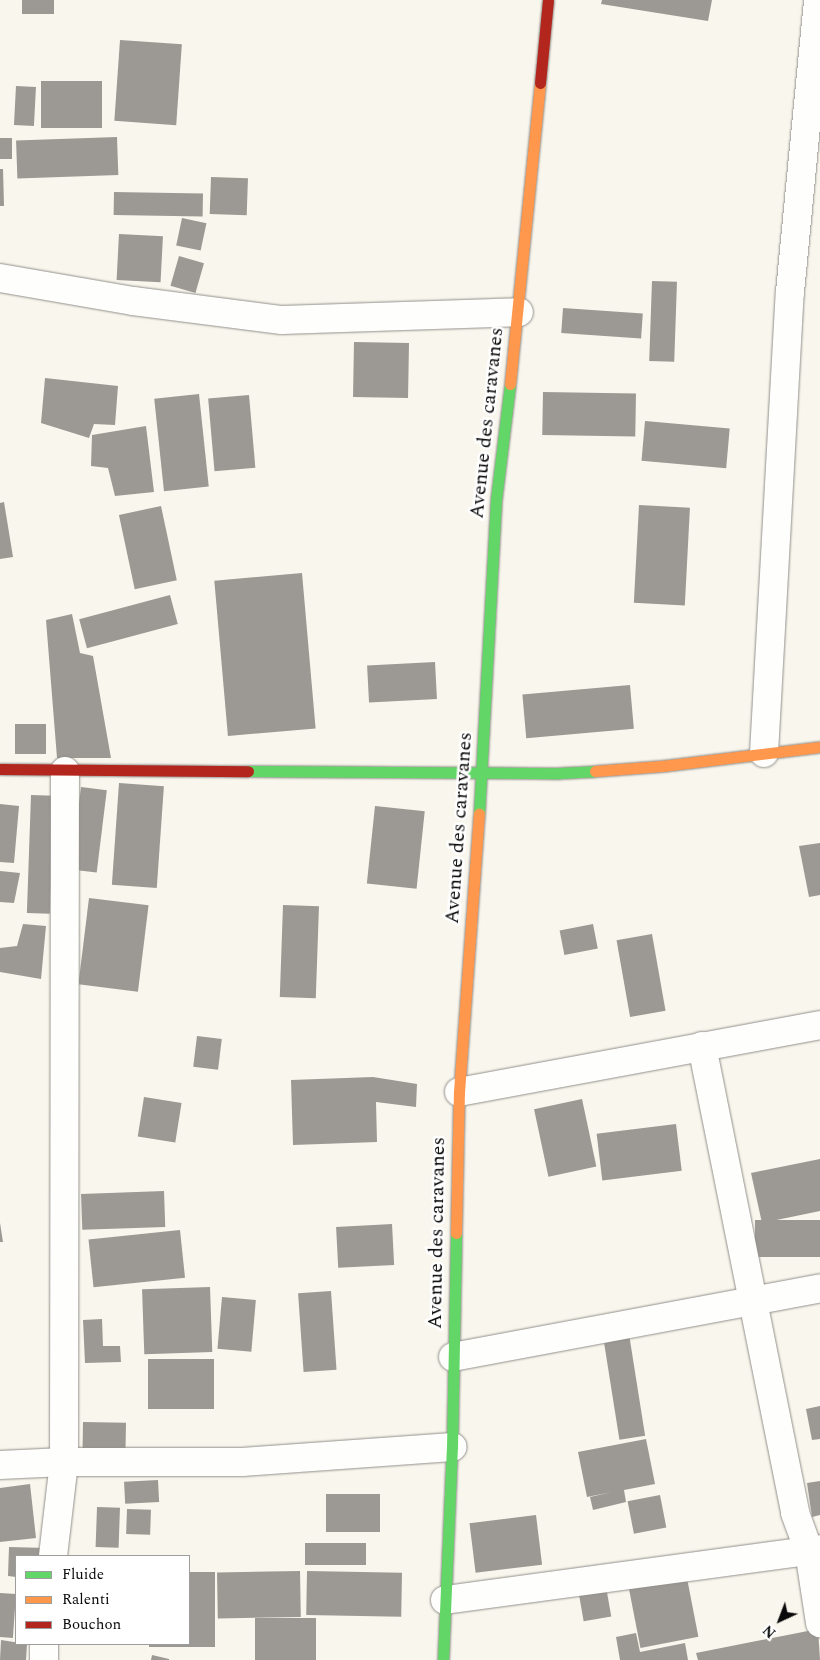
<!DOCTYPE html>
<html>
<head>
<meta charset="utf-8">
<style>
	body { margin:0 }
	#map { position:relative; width:820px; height:1660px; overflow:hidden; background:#f9f6ed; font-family:Spectral,serif }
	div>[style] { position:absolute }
	.building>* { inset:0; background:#9c9893; transform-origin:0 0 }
	.roads { filter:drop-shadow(0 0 1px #92908c) drop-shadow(0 0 1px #92908c) }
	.street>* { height:28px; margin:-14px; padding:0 14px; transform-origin:14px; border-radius:14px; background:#fefefc }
	.fast>* { height:11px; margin:-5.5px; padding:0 5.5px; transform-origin:5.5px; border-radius:5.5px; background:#63d668 }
	.slow>* { height:11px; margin:-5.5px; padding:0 5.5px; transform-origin:5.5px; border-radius:5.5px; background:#ff974d }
	.jam>* { height:11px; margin:-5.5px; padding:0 5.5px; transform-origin:5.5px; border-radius:5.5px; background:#b3261e }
	span { translate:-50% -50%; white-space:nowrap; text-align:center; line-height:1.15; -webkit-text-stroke:5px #fff; paint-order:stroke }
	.street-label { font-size:20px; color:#0a0a0a }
	.legend { position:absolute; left:15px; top:1555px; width:175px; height:90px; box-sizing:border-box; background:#fff; border:1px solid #9d9d9d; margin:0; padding:6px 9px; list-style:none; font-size:15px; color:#0a0a0a }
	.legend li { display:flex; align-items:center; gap:10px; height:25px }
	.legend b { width:25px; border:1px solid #9d9d9d }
	.north { position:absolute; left:755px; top:1595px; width:50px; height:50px; -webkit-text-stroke:4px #fff; paint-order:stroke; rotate:223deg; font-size:14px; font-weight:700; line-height:20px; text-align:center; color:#0a0a0a }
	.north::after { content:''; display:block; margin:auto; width:18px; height:22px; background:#0a0a0a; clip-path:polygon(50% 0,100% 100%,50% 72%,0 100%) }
</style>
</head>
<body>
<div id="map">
	<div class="building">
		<i style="left:22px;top:0;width:32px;height:14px"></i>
		<i style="clip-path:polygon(602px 0,712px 0,708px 21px,601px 4px)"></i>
		<i style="left:120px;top:40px;width:62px;height:81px;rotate:4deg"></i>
		<i style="left:41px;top:81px;width:61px;height:47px"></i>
		<i style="left:16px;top:86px;width:20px;height:39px;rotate:3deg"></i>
		<i style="left:117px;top:137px;width:38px;height:101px;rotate:88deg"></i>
		<i style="left:0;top:138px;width:12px;height:21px"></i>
		<i style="clip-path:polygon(0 169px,3px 169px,4px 206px,0 206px)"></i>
		<i style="left:211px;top:177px;width:37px;height:37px;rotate:2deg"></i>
		<i style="left:114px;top:192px;width:89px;height:23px;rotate:1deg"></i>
		<i style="left:182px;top:218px;width:25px;height:28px;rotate:12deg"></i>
		<i style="left:119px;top:234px;width:44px;height:46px;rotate:3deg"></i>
		<i style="left:179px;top:256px;width:26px;height:31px;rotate:16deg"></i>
		<i style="left:652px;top:281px;width:25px;height:80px;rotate:2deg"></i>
		<i style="left:563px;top:308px;width:80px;height:25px;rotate:4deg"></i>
		<i style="left:354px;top:342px;width:55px;height:55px;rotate:1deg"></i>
		<i style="clip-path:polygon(45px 378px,118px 386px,115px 425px,94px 424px,89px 438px,41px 423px)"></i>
		<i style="left:543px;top:392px;width:93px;height:43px;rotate:1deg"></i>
		<i style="left:199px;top:394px;width:93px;height:45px;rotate:84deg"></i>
		<i style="left:249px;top:395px;width:73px;height:41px;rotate:85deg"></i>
		<i style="left:645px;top:421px;width:85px;height:40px;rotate:5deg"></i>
		<i style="clip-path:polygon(146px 426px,154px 492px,115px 496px,108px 468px,91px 466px,92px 435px)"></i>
		<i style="clip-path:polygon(4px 502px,13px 557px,0 559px,0 503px)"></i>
		<i style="left:639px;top:505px;width:51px;height:98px;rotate:3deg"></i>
		<i style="left:161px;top:506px;width:76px;height:43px;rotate:78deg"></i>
		<i style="left:302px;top:573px;width:156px;height:88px;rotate:85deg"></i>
		<i style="left:170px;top:595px;width:30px;height:94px;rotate:75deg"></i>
		<i style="clip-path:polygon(72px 614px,80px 653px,93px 656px,111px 758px,57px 758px,46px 620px)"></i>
		<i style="left:435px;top:662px;width:37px;height:68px;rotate:87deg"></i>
		<i style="left:630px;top:685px;width:44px;height:108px;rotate:85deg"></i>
		<i style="left:15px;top:724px;width:31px;height:30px"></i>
		<i style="left:119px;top:783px;width:45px;height:102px;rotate:4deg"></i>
		<i style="left:81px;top:787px;width:26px;height:83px;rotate:7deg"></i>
		<i style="left:31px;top:795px;width:23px;height:118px;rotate:2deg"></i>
		<i style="clip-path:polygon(0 804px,19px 806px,14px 863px,0 862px)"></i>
		<i style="left:375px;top:806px;width:50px;height:78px;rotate:6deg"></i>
		<i style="clip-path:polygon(820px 843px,820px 895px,809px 897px,799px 846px)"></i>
		<i style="clip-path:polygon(0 871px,20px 873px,14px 903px,0 902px)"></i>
		<i style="left:89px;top:898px;width:60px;height:87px;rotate:7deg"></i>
		<i style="left:283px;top:905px;width:36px;height:92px;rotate:2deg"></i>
		<i style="clip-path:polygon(23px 924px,46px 926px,41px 979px,0 972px,0 948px,17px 946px)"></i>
		<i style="left:593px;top:924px;width:25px;height:34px;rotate:79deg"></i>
		<i style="left:652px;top:934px;width:78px;height:36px;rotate:80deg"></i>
		<i style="left:197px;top:1036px;width:25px;height:31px;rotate:7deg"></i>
		<i style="clip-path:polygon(373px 1077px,417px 1084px,416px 1107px,376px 1102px,377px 1142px,293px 1145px,291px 1080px)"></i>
		<i style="left:144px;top:1097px;width:38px;height:40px;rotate:9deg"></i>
		<i style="left:582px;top:1099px;width:69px;height:49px;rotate:78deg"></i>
		<i style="left:676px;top:1124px;width:47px;height:80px;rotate:83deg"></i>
		<i style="clip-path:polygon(820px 1159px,820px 1211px,762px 1223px,751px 1173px)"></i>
		<i style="left:164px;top:1191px;width:36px;height:83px;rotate:88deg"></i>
		<i style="left:820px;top:1220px;width:37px;height:65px;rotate:90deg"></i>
		<i style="clip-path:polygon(0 1223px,3px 1242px,0 1242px)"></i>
		<i style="left:392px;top:1224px;width:41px;height:56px;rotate:87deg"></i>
		<i style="left:180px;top:1230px;width:48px;height:92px;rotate:84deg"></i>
		<i style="left:210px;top:1287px;width:65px;height:68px;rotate:88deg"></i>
		<i style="left:331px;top:1291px;width:79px;height:33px;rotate:86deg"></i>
		<i style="left:222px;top:1297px;width:34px;height:52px;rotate:5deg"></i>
		<i style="clip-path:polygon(102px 1319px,103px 1346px,120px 1346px,121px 1362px,85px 1363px,83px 1320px)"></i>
		<i style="left:629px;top:1334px;width:103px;height:26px;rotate:81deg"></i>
		<i style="left:148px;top:1359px;width:66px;height:50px"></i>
		<i style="clip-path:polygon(820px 1406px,820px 1439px,812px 1440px,806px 1409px)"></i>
		<i style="left:83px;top:1422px;width:43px;height:27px;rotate:1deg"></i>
		<i style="clip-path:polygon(646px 1439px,655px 1484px,624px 1490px,626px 1502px,593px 1510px,590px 1497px,612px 1492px,587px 1497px,578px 1452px)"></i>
		<i style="left:158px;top:1480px;width:22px;height:34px;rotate:87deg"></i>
		<i style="clip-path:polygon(820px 1481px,820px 1515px,812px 1517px,807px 1483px)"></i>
		<i style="clip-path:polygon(30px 1484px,36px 1538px,0 1542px,0 1488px)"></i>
		<i style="left:326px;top:1494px;width:54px;height:38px"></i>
		<i style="left:660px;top:1495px;width:33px;height:33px;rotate:79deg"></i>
		<i style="left:97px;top:1507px;width:23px;height:40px;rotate:2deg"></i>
		<i style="left:127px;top:1509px;width:24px;height:25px;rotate:2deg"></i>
		<i style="left:536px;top:1515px;width:50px;height:67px;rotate:83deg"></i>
		<i style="left:366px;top:1543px;width:22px;height:61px;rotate:90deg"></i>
		<i style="clip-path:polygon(9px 1547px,47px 1548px,47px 1556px,16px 1556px,16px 1577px,8px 1576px)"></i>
		<i style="left:300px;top:1571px;width:46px;height:83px;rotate:89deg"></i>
		<i style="left:307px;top:1571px;width:95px;height:44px;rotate:1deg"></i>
		<i style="clip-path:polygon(189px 1572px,215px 1572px,215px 1647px,149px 1647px,149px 1644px,189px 1644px)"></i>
		<i style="left:686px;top:1573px;width:65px;height:59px;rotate:79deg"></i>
		<i style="left:605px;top:1581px;width:36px;height:28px;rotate:80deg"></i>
		<i style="left:0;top:1593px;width:16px;height:44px;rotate:4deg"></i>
		<i style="left:255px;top:1618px;width:61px;height:42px"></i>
		<i style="clip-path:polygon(818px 1629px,820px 1660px,698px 1660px,696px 1653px)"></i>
		<i style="clip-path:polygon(636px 1633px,640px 1652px,685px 1643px,688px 1660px,620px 1660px,616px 1637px)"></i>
		<i style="clip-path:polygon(1px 1640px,27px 1644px,26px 1660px,0 1660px)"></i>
		<i style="clip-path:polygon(152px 1655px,169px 1659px,169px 1660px,151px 1660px)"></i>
	</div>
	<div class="roads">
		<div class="street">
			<i style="left:0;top:278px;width:135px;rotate:9.8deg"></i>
			<i style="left:133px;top:301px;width:150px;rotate:7.3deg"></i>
			<i style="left:282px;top:320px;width:237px;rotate:-1.9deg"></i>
			<i style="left:764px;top:753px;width:462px;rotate:-86.8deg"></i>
			<i style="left:790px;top:292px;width:293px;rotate:-84.5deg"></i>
			<i style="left:702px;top:1046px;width:476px;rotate:78.7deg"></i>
			<i style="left:795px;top:1513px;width:40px;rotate:69.8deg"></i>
			<i style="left:809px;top:1551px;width:73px;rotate:81.3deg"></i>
			<i style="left:459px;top:1092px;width:367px;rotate:-10.5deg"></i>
			<i style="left:453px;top:1357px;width:373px;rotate:-10.6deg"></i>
			<i style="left:0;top:1465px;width:64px;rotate:-2.7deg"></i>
			<i style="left:64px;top:1462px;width:178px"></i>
			<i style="left:242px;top:1462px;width:211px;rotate:-4.1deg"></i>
			<i style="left:53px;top:1556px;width:95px;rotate:-83.3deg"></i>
			<i style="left:64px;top:1462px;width:691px;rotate:-89.92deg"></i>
			<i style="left:445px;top:1600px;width:378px;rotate:-7.7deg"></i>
			<i style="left:44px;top:1660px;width:16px;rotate:-90deg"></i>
		</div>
		<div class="fast">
			<i style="left:248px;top:771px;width:312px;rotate:0.4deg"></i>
			<i style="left:560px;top:773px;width:35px;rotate:-3deg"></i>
			<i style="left:479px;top:814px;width:314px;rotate:-86.9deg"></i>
			<i style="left:496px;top:500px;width:117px;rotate:-83.1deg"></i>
			<i style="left:443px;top:1660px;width:213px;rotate:-87.6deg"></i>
			<i style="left:452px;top:1447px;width:214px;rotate:-88.9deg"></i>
		</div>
		<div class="slow">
			<i style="left:510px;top:384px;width:302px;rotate:-84.3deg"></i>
			<i style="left:595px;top:771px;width:67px;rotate:-4.3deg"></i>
			<i style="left:662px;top:766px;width:159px;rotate:-6.9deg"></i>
			<i style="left:456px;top:1233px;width:141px;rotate:-88.8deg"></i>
			<i style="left:459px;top:1092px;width:279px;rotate:-85.9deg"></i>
		</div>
		<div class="jam">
			<i style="left:540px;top:83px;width:83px;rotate:-84.5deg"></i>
			<i style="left:0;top:769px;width:248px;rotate:0.5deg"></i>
		</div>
	</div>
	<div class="street-label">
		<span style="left:487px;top:423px;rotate:-84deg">Avenue des caravanes</span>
		<span style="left:459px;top:828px;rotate:-86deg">Avenue des caravanes</span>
		<span style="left:437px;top:1233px;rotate:-89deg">Avenue des caravanes</span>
	</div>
	<ul class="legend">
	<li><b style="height:6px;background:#63d668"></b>Fluide</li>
	<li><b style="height:6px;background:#ff974d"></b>Ralenti</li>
	<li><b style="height:6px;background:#b3261e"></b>Bouchon</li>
	</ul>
	<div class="north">N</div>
</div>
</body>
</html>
